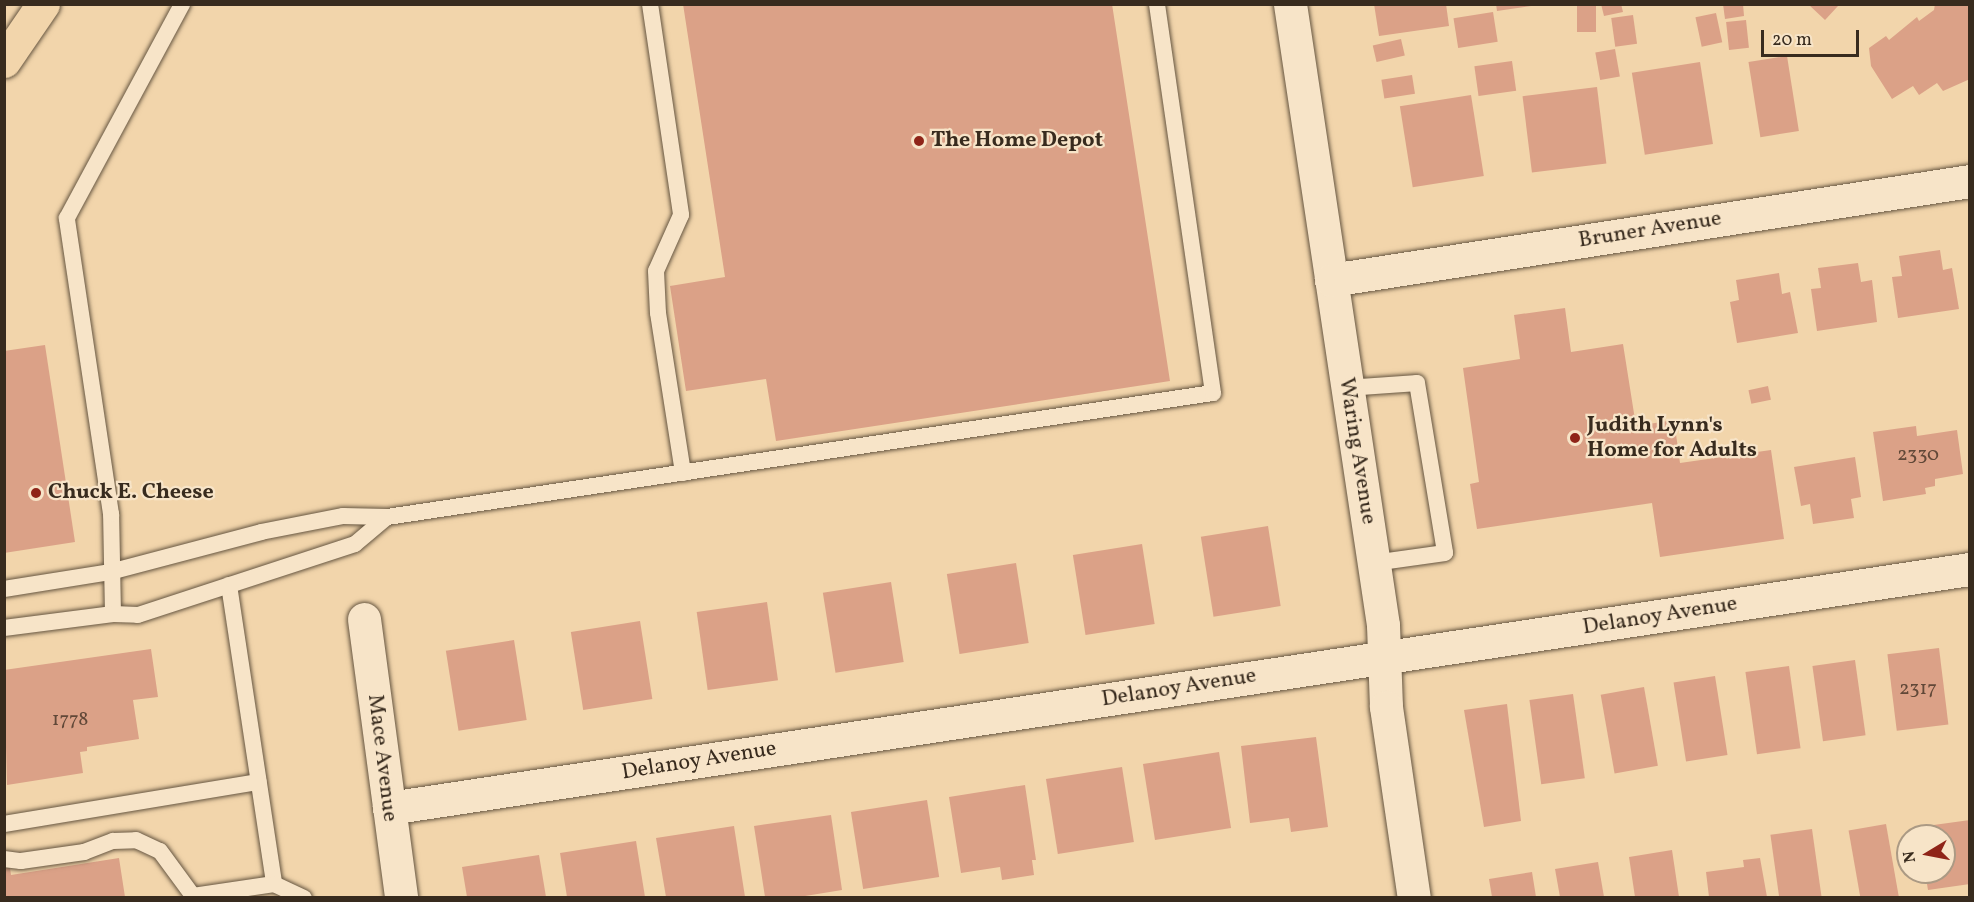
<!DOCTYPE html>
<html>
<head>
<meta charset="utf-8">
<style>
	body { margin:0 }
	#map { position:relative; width:1974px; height:902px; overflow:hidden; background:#f2d5ab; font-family:Vollkorn,serif }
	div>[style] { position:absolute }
	.building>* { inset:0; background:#dba187; transform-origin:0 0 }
	.roads { filter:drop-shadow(0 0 2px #665641) drop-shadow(0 0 2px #665641) }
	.lane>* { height:16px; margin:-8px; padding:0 8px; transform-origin:8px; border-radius:8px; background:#f7e4c8 }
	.street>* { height:33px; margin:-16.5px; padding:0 16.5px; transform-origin:16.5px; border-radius:16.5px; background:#f7e4c8 }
	.primary>* { height:33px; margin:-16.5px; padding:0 16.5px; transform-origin:16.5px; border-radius:16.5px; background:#f2d5ab }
	.dots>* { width:16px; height:16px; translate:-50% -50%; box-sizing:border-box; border:3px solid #f7e4c8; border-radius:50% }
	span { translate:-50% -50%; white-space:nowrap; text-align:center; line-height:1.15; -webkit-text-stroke:4.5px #f7e4c8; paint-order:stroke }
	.number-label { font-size:20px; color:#614838 }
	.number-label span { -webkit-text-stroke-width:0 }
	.poi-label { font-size:22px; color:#382b1e; font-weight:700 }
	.left { translate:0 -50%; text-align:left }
	.street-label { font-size:22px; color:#382b1e }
	.frame { position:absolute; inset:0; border:6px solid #382b1e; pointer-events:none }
	.north { position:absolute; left:1896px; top:824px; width:60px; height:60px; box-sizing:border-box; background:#f7e4c8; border:2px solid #ab9a84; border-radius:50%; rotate:260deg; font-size:16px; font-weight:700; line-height:24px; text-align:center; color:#382b1e }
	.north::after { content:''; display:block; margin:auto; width:21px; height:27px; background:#8f2418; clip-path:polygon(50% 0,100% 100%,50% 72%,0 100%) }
	.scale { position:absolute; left:1761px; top:30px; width:98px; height:27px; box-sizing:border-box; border:3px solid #382b1e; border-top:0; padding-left:8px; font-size:18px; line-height:21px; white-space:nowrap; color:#382b1e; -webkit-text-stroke:4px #f7e4c8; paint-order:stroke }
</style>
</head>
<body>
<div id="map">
	<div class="building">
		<i style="clip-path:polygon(683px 4px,1112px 4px,1170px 381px,776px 441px,766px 379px,686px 391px,670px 286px,725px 277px)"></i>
		<i style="clip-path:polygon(1374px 4px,1446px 4px,1449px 26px,1379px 36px)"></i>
		<i style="clip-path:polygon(1496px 4px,1530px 4px,1531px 6px,1497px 11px)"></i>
		<i style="left:1577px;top:4px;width:19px;height:28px"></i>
		<i style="clip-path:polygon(1601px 4px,1621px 4px,1623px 12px,1604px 16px)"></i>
		<i style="clip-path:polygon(1723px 4px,1743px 4px,1744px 16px,1725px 19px)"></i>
		<i style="clip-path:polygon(1808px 4px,1836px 4px,1838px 6px,1825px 20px)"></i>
		<i style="clip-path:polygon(1935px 4px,1970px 4px,1970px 79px,1943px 91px,1937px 83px,1919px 95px,1913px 86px,1892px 99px,1871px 66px,1869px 48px,1886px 36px,1889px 40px,1917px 17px,1919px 21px,1934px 10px)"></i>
		<i style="left:1493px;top:12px;width:30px;height:40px;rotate:81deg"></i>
		<i style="left:1716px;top:13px;width:30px;height:21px;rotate:78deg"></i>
		<i style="left:1633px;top:15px;width:29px;height:22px;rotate:82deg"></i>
		<i style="left:1746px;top:20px;width:28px;height:20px;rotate:84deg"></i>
		<i style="left:1401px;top:39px;width:17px;height:29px;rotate:77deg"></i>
		<i style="left:1615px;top:49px;width:28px;height:20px;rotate:80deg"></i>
		<i style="left:1787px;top:56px;width:76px;height:39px;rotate:81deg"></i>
		<i style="left:1512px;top:61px;width:30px;height:38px;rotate:82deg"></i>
		<i style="left:1700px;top:62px;width:83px;height:69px;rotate:81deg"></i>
		<i style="left:1412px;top:75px;width:19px;height:31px;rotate:81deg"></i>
		<i style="left:1597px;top:87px;width:77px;height:75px;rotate:83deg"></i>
		<i style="left:1471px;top:95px;width:82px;height:72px;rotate:81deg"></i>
		<i style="clip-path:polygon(1940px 250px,1943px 270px,1952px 268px,1959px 309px,1898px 318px,1892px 277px,1902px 276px,1899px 256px)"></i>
		<i style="clip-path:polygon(1858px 263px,1861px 282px,1872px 280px,1877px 322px,1817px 331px,1811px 289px,1821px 288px,1818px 268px)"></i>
		<i style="clip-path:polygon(1779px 273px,1782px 294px,1790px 292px,1798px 333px,1737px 343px,1730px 302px,1739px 300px,1736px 280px)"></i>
		<i style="clip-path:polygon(1565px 308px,1571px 352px,1623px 344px,1636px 426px,1674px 420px,1680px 463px,1771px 450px,1784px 539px,1660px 557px,1652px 503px,1477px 529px,1470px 484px,1479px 482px,1463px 368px,1520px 359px,1514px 315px)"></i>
		<i style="clip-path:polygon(45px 345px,75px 542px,4px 553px,4px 351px)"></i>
		<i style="left:1768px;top:386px;width:14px;height:20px;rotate:78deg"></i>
		<i style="clip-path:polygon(1916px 426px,1917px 436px,1957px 430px,1963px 474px,1935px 479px,1935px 486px,1925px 488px,1926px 494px,1883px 501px,1873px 432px)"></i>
		<i style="clip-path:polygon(1855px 457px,1861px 497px,1851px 499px,1854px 518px,1813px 524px,1810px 504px,1801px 506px,1794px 467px)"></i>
		<i style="left:1268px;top:526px;width:81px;height:68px;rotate:81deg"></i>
		<i style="left:1142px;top:544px;width:81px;height:70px;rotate:81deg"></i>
		<i style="left:1016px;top:563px;width:81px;height:70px;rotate:81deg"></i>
		<i style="left:891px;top:582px;width:81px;height:69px;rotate:81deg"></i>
		<i style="left:767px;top:602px;width:79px;height:71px;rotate:82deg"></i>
		<i style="left:640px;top:621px;width:79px;height:70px;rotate:81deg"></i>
		<i style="left:514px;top:640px;width:81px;height:69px;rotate:81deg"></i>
		<i style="left:1939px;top:648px;width:77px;height:52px;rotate:83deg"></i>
		<i style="clip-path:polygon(151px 649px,158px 697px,133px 700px,139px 739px,87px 747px,87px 751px,80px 752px,83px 773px,7px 785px,4px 670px)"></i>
		<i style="left:1855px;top:660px;width:76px;height:43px;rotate:82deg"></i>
		<i style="left:1789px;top:666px;width:83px;height:44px;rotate:82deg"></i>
		<i style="left:1715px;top:676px;width:80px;height:42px;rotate:81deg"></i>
		<i style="left:1644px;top:687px;width:80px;height:44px;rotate:80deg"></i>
		<i style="left:1573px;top:694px;width:85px;height:44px;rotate:82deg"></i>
		<i style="clip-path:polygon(1507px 704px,1521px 821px,1484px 827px,1464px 710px)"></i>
		<i style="clip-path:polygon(1316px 737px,1328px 827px,1291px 832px,1289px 818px,1250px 823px,1241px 746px)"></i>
		<i style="left:1219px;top:752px;width:77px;height:77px;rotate:81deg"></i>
		<i style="left:1122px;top:767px;width:76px;height:77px;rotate:81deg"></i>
		<i style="clip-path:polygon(1025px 785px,1036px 860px,1032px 860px,1034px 875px,1002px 880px,1000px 867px,961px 873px,949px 797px)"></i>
		<i style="left:927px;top:800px;width:78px;height:77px;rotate:81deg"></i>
		<i style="clip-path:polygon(831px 815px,842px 890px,799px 897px,765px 897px,754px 826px)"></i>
		<i style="clip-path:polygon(1970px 820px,1970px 884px,1928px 890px,1925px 872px,1944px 872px,1944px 836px,1920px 836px,1919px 827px)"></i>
		<i style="left:1886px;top:824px;width:74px;height:38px;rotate:80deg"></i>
		<i style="clip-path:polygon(734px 826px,745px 897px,666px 897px,656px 838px)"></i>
		<i style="left:1812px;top:829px;width:69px;height:42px;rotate:82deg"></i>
		<i style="clip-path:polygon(636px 841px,645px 897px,567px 897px,560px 853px)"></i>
		<i style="clip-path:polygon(1672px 850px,1679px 897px,1635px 897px,1629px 857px)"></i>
		<i style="clip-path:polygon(539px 855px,546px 897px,467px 897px,462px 867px)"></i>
		<i style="clip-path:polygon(119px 858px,125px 897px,4px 897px,4px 868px,10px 868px,11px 875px)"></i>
		<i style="clip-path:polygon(1760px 858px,1767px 897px,1709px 897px,1706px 872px,1744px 867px,1743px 860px)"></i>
		<i style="clip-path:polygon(1598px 862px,1604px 897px,1560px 897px,1555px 869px)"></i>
		<i style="clip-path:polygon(1532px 872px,1536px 897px,1492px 897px,1489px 879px)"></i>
	</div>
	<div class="roads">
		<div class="lane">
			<i style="left:650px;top:4px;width:213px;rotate:81.6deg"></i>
			<i style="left:681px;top:215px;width:61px;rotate:114.1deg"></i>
			<i style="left:656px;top:271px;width:42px;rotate:87.3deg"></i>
			<i style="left:658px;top:313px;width:162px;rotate:81.1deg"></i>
			<i style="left:1347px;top:388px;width:70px;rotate:-4.1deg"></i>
			<i style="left:1417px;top:383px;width:172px;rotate:80.6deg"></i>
			<i style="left:1445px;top:553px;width:72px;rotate:172deg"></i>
			<i style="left:229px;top:585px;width:302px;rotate:81.4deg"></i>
			<i style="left:4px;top:589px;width:107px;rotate:-9.1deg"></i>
			<i style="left:110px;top:572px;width:156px;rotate:-14.8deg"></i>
			<i style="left:261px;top:532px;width:84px;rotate:-11deg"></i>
			<i style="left:343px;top:516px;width:44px;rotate:1.3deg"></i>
			<i style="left:387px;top:517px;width:835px;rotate:-8.54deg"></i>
			<i style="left:1213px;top:393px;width:393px;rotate:-98.2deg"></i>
			<i style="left:113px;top:614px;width:100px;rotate:-91.1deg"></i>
			<i style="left:111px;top:514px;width:299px;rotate:-98.5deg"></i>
			<i style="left:67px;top:218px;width:243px;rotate:-61.7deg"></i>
			<i style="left:4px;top:628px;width:110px;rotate:-7.3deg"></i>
			<i style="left:113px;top:614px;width:25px;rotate:2deg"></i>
			<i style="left:138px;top:615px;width:228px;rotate:-18.1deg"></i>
			<i style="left:355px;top:544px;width:42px;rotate:-40.2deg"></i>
			<i style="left:4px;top:824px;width:258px;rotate:-9.4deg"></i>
			<i style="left:4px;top:859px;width:17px;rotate:7deg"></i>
			<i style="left:21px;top:861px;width:64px;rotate:-8.1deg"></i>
			<i style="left:84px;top:852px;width:31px;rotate:-21deg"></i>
			<i style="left:113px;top:841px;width:23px;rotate:-2deg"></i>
			<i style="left:136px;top:840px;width:26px;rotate:25deg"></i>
			<i style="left:160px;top:851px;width:56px;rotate:53.7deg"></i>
			<i style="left:193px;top:896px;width:82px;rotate:-8.4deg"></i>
			<i style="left:274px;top:884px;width:33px;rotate:25deg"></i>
		</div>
		<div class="street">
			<i style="left:1290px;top:4px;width:628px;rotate:81.48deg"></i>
			<i style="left:1383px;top:625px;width:82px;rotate:87.9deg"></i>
			<i style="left:1386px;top:707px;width:193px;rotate:81.7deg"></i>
			<i style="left:1331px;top:280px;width:647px;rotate:-8.81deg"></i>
			<i style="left:364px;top:619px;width:281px;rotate:82.4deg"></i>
			<i style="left:389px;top:808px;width:1599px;rotate:-8.6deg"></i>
		</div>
		<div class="primary">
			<i style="left:4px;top:61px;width:69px;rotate:-55.6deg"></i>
		</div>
	</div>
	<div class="dots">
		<i style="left:919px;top:141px;background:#8f2418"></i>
		<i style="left:1575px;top:438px;background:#8f2418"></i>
		<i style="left:36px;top:493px;background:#8f2418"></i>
	</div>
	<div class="number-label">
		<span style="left:1918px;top:455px">2330</span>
		<span style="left:1918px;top:689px">2317</span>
		<span style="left:70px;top:720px">1778</span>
	</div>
	<div class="poi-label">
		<span class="left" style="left:931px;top:141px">The Home Depot</span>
		<span class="left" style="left:1587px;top:438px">Judith Lynn's<br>Home for Adults</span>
		<span class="left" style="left:48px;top:493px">Chuck E. Cheese</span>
	</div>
	<div class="street-label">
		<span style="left:1650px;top:230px;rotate:-9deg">Bruner Avenue</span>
		<span style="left:1357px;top:451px;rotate:81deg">Waring Avenue</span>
		<span style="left:1660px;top:616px;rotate:-9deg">Delanoy Avenue</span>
		<span style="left:1179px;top:688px;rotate:-9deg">Delanoy Avenue</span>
		<span style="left:382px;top:758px;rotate:83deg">Mace Avenue</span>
		<span style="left:699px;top:761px;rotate:-9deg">Delanoy Avenue</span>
	</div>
	<div class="frame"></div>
	<div class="north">N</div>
	<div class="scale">20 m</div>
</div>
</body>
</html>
